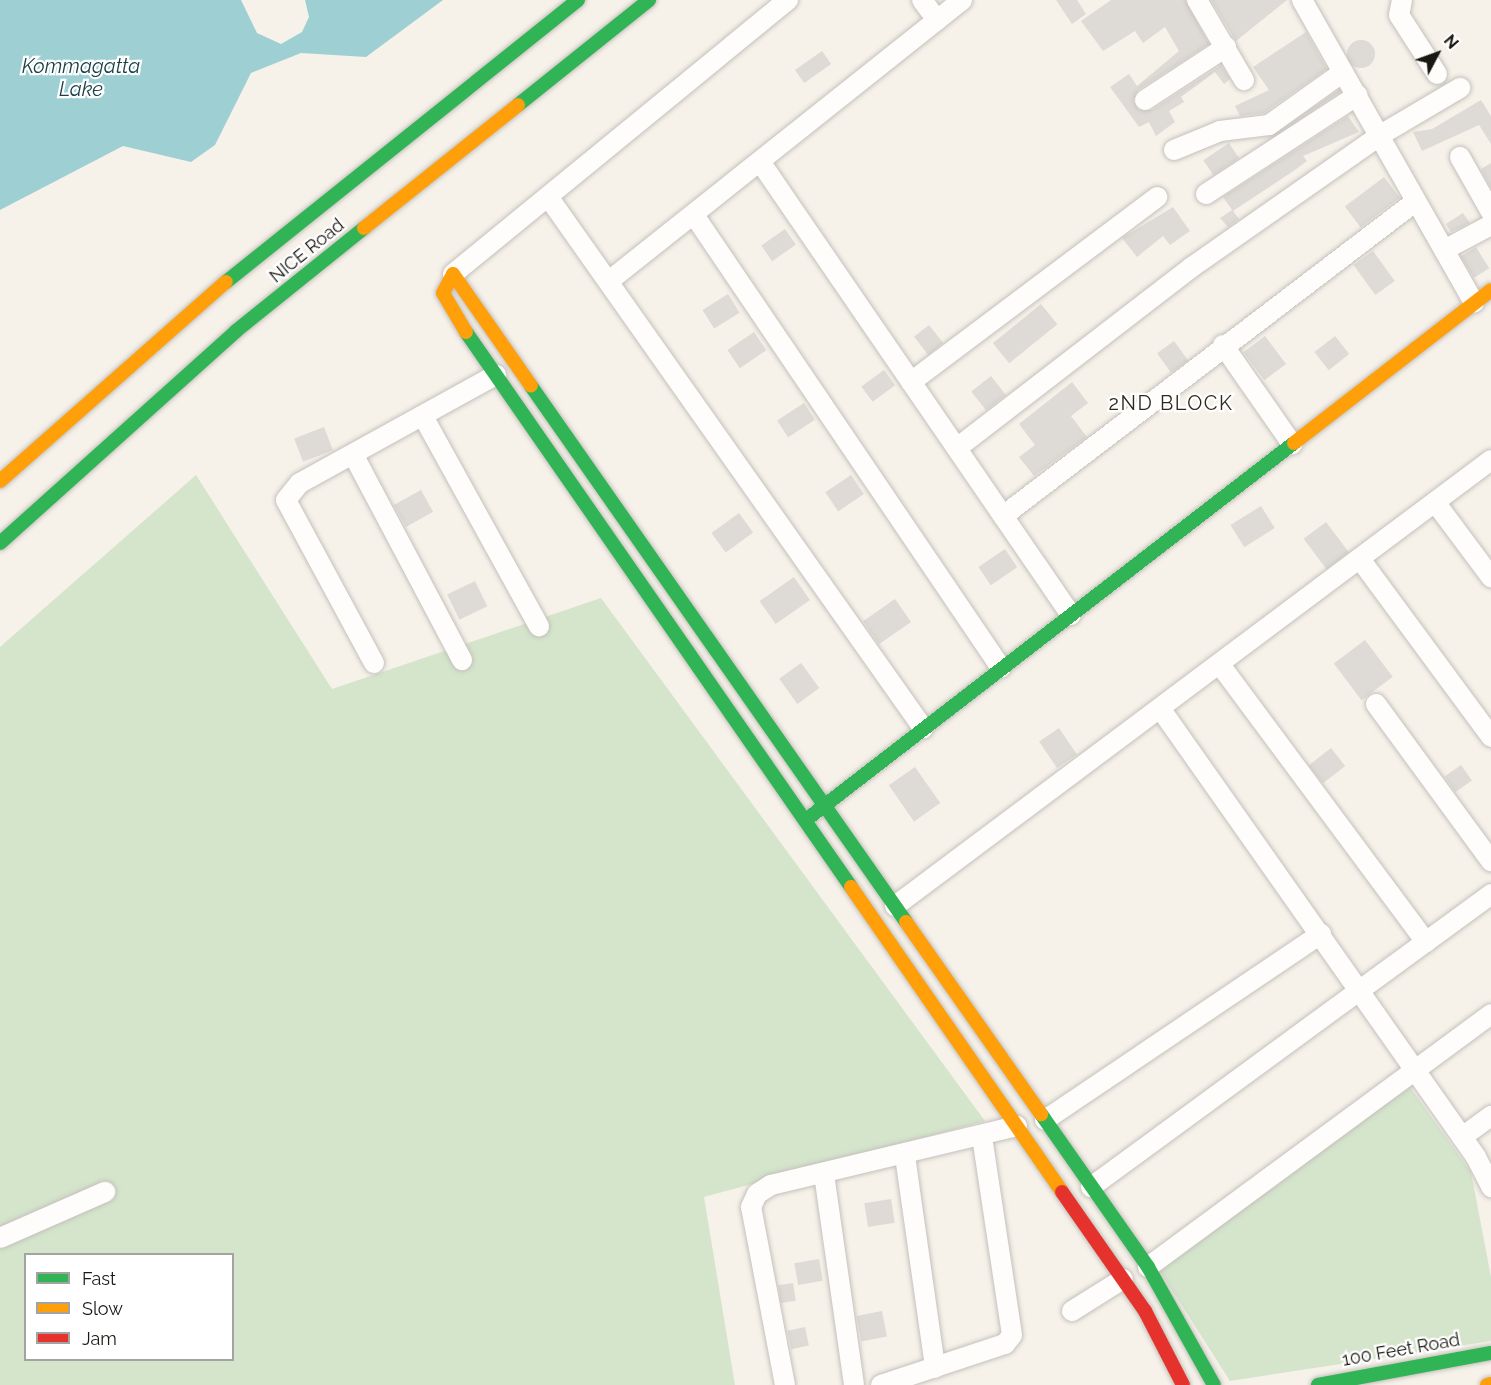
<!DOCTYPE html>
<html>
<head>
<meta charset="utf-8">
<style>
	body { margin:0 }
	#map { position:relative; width:1491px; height:1385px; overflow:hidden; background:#f6f2ea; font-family:Raleway,sans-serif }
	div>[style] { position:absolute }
	.green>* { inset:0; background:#d4e5cc }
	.water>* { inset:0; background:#9ed0d3 }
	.building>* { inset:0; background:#dedad5; transform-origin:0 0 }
	.round { border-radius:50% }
	.roads { filter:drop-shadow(0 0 2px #c4c0bb) drop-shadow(0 0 2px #c4c0bb) }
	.street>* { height:20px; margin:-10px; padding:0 10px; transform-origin:10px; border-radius:10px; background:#fefdfc }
	.fast>* { height:14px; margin:-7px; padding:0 7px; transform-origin:7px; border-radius:7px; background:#30b455 }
	.slow>* { height:14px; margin:-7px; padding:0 7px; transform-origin:7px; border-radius:7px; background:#ff9f0a }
	.jam>* { height:14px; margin:-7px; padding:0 7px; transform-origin:7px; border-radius:7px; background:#e5322d }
	span { translate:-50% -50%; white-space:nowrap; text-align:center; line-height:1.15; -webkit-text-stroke:4.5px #fff; paint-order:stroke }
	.street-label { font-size:18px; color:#1a1813 }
	.water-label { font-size:20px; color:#1e4145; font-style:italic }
	.neighbourhood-label { font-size:20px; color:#2f2a20; letter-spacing:1.5px }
	.legend { position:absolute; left:24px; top:1253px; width:210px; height:108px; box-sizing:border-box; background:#fff; border:2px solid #a3a3a1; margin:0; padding:8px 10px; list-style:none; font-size:18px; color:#1a1813 }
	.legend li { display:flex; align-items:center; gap:12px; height:30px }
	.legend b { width:30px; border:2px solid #a3a3a1 }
	.north { position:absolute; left:1407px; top:24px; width:60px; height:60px; -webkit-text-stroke:4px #fff; paint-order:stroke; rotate:49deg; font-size:16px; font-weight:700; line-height:24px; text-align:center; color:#1a1813 }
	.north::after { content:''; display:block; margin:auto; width:21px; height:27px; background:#1a1813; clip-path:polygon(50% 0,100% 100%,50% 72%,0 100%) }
</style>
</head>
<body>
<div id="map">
	<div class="green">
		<i style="clip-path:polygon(evenodd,196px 475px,332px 689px,601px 598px,985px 1121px,704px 1197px,735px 1385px,0 1385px,0 647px,196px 475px,26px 1254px,232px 1254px,232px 1360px,26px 1360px,26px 1254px)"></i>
		<i style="clip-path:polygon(1410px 1087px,1471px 1172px,1491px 1277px,1491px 1341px,1230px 1381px,1158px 1268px)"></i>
	</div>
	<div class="water">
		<i style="clip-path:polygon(0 0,241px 0,257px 33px,281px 44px,302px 32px,309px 17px,305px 0,443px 0,366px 57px,301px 53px,251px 73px,215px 145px,191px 162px,123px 146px,0 210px)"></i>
	</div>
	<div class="building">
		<i style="clip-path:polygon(1056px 0,1077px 0,1086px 14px,1072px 24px)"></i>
		<i style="clip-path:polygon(1111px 0,1185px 0,1209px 44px,1138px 90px,1133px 101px,1139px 110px,1152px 110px,1221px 65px,1230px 79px,1224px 84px,1215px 72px,1181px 97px,1184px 102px,1169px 111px,1175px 122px,1156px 136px,1149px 122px,1139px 127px,1110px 87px,1129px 74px,1137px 86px,1179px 51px,1165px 27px,1143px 43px,1135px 31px,1103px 51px,1081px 21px)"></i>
		<i style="clip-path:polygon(1211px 0,1287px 0,1236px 41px)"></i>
		<i style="clip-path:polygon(1306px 32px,1327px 69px,1264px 113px,1240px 116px,1235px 106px,1269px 90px,1253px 67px)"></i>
		<i class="round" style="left:1347px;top:40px;width:28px;height:28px"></i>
		<i style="left:822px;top:51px;width:16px;height:33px;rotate:55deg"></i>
		<i style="clip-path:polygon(1339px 90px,1340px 92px,1286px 127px)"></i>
		<i style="clip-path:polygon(1481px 100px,1491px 116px,1491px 144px,1479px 125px,1422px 151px,1413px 132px,1432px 129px)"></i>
		<i style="clip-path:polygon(1348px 116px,1359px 132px,1303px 156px,1307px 161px,1295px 170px,1233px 211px,1239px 219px,1228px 227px,1220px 218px,1232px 210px,1223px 197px)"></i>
		<i style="left:1229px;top:143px;width:18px;height:31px;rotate:56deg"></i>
		<i style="clip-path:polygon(1491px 163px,1491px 188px,1481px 169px)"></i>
		<i style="left:1384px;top:177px;width:26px;height:49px;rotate:53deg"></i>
		<i style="clip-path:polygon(1173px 207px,1190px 231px,1170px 245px,1163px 236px,1137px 257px,1122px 238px)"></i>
		<i style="clip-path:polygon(1463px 213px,1470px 223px,1451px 232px,1446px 224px)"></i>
		<i style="left:785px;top:229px;width:19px;height:29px;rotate:55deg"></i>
		<i style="left:1476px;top:247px;width:25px;height:18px;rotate:58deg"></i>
		<i style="left:1373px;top:251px;width:37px;height:24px;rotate:54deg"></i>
		<i style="left:728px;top:294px;width:22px;height:30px;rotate:58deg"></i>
		<i style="left:1041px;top:304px;width:26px;height:62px;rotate:51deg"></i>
		<i style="left:929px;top:325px;width:23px;height:19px;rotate:52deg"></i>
		<i style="left:754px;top:332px;width:22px;height:32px;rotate:56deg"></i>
		<i style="left:1265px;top:336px;width:35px;height:27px;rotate:53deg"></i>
		<i style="left:1335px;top:336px;width:23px;height:26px;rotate:52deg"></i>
		<i style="left:1174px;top:341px;width:24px;height:21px;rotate:54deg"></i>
		<i style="left:884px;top:370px;width:19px;height:28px;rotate:54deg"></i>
		<i style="left:991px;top:376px;width:24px;height:25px;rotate:52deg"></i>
		<i style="clip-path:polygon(1072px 382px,1088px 403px,1071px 416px,1087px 437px,1034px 476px,1019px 457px,1035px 445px,1019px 424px)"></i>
		<i style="left:804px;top:403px;width:20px;height:32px;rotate:57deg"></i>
		<i style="left:324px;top:427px;width:25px;height:32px;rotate:69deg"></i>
		<i style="left:851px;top:475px;width:23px;height:31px;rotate:56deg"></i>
		<i style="left:421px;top:490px;width:25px;height:31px;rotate:61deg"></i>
		<i style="left:1261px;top:506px;width:26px;height:36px;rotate:58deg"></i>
		<i style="left:739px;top:513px;width:24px;height:34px;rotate:54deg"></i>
		<i style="left:1326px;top:522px;width:38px;height:28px;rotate:53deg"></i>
		<i style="left:1005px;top:549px;width:22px;height:32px;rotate:56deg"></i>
		<i style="left:794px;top:577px;width:28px;height:42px;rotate:55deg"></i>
		<i style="left:475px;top:581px;width:28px;height:31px;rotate:64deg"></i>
		<i style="left:895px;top:599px;width:28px;height:39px;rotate:55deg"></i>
		<i style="left:1365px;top:640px;width:46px;height:39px;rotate:53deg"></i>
		<i style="left:801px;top:663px;width:31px;height:27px;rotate:54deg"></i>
		<i style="left:1059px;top:728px;width:32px;height:24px;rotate:56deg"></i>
		<i style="left:1331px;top:748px;width:23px;height:28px;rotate:52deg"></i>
		<i style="left:1461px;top:765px;width:19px;height:20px;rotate:55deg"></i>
		<i style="left:915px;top:767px;width:44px;height:32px;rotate:55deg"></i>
		<i style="left:891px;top:1199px;width:24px;height:27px;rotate:81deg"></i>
		<i style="left:819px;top:1259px;width:22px;height:25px;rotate:80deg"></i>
		<i style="left:793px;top:1283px;width:18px;height:15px;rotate:81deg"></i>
		<i style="left:882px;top:1311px;width:26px;height:26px;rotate:79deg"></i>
		<i style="left:805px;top:1327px;width:19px;height:18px;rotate:78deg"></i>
	</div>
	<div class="roads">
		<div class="street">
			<i style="left:922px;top:0;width:25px;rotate:53deg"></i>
			<i style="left:1197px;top:0;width:93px;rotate:59.6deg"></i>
			<i style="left:1302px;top:0;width:348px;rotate:60.4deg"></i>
			<i style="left:1402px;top:0;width:15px;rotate:101deg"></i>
			<i style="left:1399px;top:15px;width:70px;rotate:57.2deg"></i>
			<i style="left:1145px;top:100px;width:97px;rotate:-33.2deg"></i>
			<i style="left:1174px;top:150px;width:50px;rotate:-22.4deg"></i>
			<i style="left:1220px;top:131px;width:49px;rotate:-7deg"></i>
			<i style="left:1269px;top:125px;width:91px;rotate:-35.6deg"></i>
			<i style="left:1460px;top:157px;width:63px;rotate:60.6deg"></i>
			<i style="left:761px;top:163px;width:548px;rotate:55.56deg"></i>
			<i style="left:1206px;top:194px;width:181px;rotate:-33.1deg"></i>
			<i style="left:549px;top:198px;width:649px;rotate:54.79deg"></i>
			<i style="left:694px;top:215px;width:547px;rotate:55.87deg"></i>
			<i style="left:1444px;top:250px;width:53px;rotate:-28deg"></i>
			<i style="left:453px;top:274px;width:433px;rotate:-39.3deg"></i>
			<i style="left:609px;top:281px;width:451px;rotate:-38.5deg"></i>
			<i style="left:1223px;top:345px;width:121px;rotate:55.1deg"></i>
			<i style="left:911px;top:382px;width:308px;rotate:-36.9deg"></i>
			<i style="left:424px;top:418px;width:238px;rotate:61.1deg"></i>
			<i style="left:957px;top:448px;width:297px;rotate:-37.6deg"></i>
			<i style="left:1192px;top:267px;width:232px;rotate:-35deg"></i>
			<i style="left:1382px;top:134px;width:91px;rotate:-30.5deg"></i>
			<i style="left:354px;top:456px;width:231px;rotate:62.1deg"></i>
			<i style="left:1435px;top:502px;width:94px;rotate:53.3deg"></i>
			<i style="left:1003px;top:516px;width:519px;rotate:-37.33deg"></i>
			<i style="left:1360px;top:559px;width:221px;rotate:53.6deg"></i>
			<i style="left:374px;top:663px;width:185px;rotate:-118.4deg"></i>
			<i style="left:286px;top:500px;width:22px;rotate:-51deg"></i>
			<i style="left:300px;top:483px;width:224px;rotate:-28.9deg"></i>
			<i style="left:1221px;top:666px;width:344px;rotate:53.4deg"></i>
			<i style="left:1376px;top:704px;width:195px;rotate:53.8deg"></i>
			<i style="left:1162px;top:711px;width:545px;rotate:54.85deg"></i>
			<i style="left:1476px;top:1157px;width:34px;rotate:63deg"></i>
			<i style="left:895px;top:906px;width:744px;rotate:-36.81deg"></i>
			<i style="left:1045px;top:1120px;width:333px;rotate:-34deg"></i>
			<i style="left:1462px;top:1137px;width:36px;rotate:-36deg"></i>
			<i style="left:905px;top:1156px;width:214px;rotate:81.9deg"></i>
			<i style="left:824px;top:1174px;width:213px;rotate:81.9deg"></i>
			<i style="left:1091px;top:1187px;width:496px;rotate:-36.2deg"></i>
			<i style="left:0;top:1238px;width:115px;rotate:-23.7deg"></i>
			<i style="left:1148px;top:1267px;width:426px;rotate:-36.4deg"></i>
			<i style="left:1072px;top:1311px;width:60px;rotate:-32.1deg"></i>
			<i style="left:785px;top:1385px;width:181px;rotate:-100.8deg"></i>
			<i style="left:751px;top:1207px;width:14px;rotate:-65deg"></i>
			<i style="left:757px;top:1194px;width:17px;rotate:-33deg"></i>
			<i style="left:771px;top:1185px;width:253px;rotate:-13.5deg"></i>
			<i style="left:881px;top:1385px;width:131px;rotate:-18.3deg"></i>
			<i style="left:1005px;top:1344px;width:11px;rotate:-52deg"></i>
			<i style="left:1012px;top:1335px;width:201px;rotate:-98.6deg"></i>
		</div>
		<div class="fast">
			<i style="left:518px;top:105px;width:168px;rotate:-38.7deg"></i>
			<i style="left:226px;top:282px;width:451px;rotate:-38.7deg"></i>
			<i style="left:466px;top:332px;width:675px;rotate:55.25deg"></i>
			<i style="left:531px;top:386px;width:654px;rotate:55.02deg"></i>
			<i style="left:0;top:543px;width:317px;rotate:-41.9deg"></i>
			<i style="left:236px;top:331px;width:164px;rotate:-38.8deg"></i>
			<i style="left:811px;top:816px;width:610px;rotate:-37.68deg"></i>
			<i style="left:1041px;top:1114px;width:187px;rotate:55deg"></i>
			<i style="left:1148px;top:1267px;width:135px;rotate:60.8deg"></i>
			<i style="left:1318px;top:1385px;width:176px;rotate:-10.5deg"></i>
		</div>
		<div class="slow">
			<i style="left:364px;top:228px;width:197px;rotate:-38.6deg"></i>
			<i style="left:466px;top:332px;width:45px;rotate:-120.5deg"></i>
			<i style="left:443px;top:293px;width:21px;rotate:-62deg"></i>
			<i style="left:453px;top:274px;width:136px;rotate:55.1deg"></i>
			<i style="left:1294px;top:443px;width:249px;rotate:-37.8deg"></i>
			<i style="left:0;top:481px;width:301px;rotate:-41.4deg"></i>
			<i style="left:851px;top:887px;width:371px;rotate:55.3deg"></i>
			<i style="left:906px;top:922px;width:235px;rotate:54.9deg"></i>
			<i style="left:1487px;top:1385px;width:4px;rotate:-14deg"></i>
		</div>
		<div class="jam">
			<i style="left:1062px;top:1192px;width:145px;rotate:55.1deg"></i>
			<i style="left:1145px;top:1311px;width:83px;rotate:62.8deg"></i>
		</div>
	</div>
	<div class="street-label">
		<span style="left:307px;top:251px;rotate:-39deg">NICE Road</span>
		<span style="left:1401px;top:1350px;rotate:-10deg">100 Feet Road</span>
	</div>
	<div class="water-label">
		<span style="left:81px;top:78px">Kommagatta<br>Lake</span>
	</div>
	<div class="neighbourhood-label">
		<span style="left:1171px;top:403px">2ND BLOCK</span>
	</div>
	<ul class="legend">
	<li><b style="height:8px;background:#30b455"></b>Fast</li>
	<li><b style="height:8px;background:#ff9f0a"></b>Slow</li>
	<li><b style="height:8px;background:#e5322d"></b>Jam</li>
	</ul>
	<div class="north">N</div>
</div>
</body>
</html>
